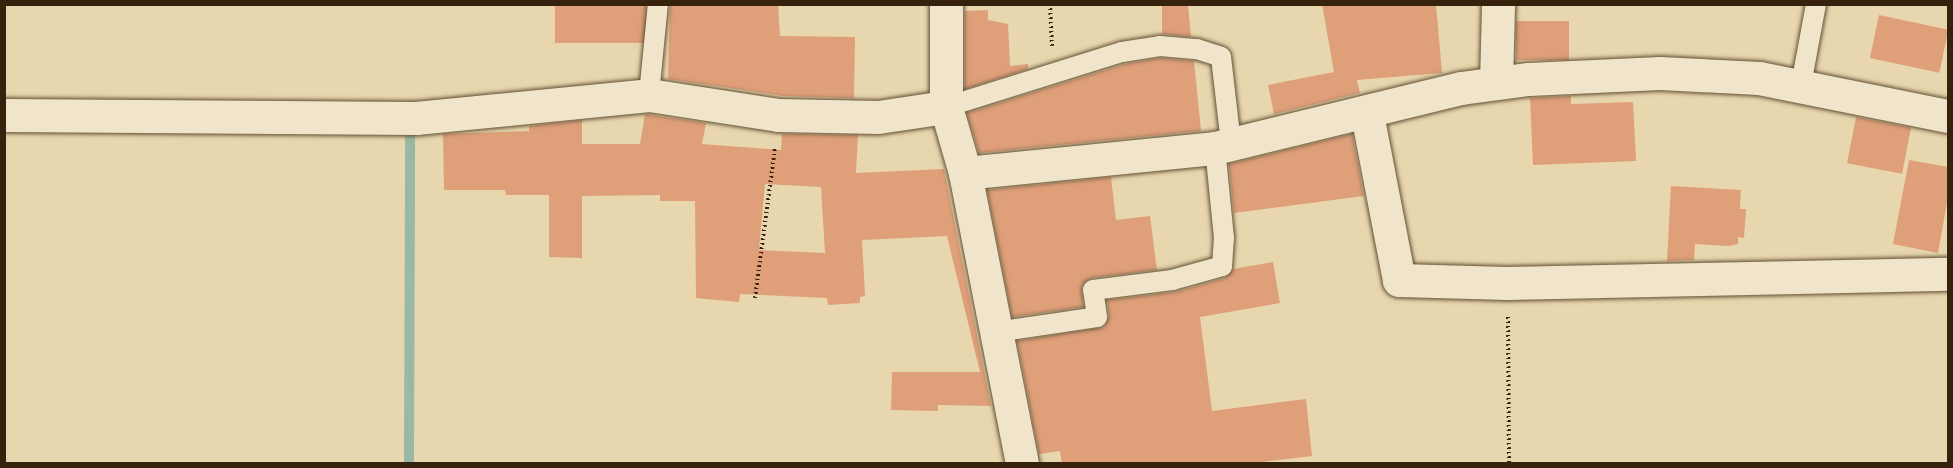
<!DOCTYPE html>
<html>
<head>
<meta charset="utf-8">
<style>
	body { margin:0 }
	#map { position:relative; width:1953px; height:468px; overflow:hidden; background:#e8d7ae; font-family:"Gentium Book Plus",serif }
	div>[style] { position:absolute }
	.stream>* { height:10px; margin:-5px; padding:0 5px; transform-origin:5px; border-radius:5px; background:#98baa5 }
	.building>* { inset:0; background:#de9f79; transform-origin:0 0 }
	.path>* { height:4px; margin-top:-2px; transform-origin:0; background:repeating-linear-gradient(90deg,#37230d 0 1.5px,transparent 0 4.5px) }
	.roads { filter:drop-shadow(0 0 2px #635035) drop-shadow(0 0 2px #635035) }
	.lane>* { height:20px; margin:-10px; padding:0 10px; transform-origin:10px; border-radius:10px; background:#f0e5ca }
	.street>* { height:33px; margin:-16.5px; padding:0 16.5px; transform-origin:16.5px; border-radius:16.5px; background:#f0e5ca }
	span { translate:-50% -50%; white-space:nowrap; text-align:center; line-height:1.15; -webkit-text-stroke:4.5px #f0e5ca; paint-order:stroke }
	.frame { position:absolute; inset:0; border:6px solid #37230d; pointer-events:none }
</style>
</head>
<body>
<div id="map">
	<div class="stream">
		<i style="left:409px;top:464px;width:337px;rotate:-89.8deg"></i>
	</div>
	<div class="building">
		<i style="left:555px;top:4px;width:91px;height:39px"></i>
		<i style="clip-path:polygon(670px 4px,778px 4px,780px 36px,855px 37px,854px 98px,784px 96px,668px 79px)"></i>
		<i style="clip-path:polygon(1162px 4px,1188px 4px,1191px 37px,1162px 34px)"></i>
		<i style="clip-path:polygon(1322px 4px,1436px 4px,1442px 73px,1357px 80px,1360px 93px,1274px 114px,1268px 85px,1334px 72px)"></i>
		<i style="clip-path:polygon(988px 10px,988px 20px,1008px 24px,1010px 66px,1028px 64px,1028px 69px,965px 89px,965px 11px)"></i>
		<i style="left:1879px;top:15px;width:71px;height:44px;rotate:12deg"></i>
		<i style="left:1516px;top:21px;width:53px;height:39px"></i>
		<i style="clip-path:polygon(1160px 58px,1194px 61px,1201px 131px,979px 153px,967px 113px,1125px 64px)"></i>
		<i style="clip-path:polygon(1571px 96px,1571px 104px,1633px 102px,1636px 161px,1533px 165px,1530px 98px)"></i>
		<i style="clip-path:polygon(evenodd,645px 114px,706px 123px,702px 144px,781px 150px,782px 134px,858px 135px,856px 173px,944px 169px,991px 406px,938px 405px,938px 411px,891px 410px,892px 372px,980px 372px,947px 236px,862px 240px,865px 296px,860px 297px,860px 303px,828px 305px,827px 298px,740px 294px,739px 302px,696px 298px,695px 201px,660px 201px,660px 195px,582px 196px,582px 258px,549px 257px,549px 195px,506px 195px,505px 190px,444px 190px,443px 134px,529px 131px,529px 126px,582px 120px,582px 144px,640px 144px,645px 114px,765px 184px,821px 187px,825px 253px,759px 250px,765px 184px)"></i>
		<i style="left:1856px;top:117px;width:56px;height:47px;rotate:11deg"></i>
		<i style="clip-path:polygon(1352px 134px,1364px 196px,1234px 213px,1229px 164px)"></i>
		<i style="clip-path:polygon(1909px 160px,1948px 167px,1948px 197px,1938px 253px,1893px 244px)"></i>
		<i style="clip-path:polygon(1111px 177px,1116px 220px,1150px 216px,1157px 270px,1091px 278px,1082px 286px,1083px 307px,1012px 317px,987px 190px)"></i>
		<i style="clip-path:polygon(1671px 186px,1741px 190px,1740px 209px,1746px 209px,1744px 238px,1738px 237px,1738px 244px,1728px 246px,1695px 244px,1694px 260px,1667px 261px)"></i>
		<i style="clip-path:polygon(1273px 262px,1280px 303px,1200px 317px,1212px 411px,1306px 399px,1312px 456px,1245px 464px,1062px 464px,1060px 451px,1039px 454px,1017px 341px,1104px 327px,1109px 316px,1107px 300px,1175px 292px,1225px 278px,1233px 269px)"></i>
	</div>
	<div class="path">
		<i style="left:1050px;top:4px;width:42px;rotate:87.3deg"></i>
		<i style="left:755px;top:298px;width:151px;rotate:-82.4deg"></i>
		<i style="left:1508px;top:317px;width:147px;rotate:89.6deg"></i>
	</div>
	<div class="roads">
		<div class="lane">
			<i style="left:1801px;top:85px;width:82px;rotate:-79.5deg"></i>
			<i style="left:649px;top:95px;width:91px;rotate:-84.4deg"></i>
			<i style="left:946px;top:107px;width:184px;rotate:-17.4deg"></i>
			<i style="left:1122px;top:52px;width:38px;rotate:-9deg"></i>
			<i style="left:1160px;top:46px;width:37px;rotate:5deg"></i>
			<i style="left:1197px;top:49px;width:25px;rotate:18deg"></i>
			<i style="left:1221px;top:57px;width:88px;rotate:83.4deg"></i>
			<i style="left:996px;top:332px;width:102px;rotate:-8.4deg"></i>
			<i style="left:1097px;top:317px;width:27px;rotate:-98deg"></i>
			<i style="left:1093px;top:290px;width:80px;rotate:-7.2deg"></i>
			<i style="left:1172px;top:280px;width:52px;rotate:-15.6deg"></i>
			<i style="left:1222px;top:266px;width:28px;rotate:-86deg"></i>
			<i style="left:1224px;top:238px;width:90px;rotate:-95.7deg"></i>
		</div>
		<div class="street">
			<i style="left:946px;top:4px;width:103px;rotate:90deg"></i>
			<i style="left:946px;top:107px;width:69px;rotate:73.9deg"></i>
			<i style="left:965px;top:173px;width:297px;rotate:78.9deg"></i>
			<i style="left:1496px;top:83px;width:79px;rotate:-88.5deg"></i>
			<i style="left:1367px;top:114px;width:169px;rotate:79.1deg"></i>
			<i style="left:1399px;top:280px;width:108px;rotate:1.6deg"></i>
			<i style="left:1507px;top:283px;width:441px;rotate:-1.2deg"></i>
			<i style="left:4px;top:115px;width:412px;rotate:0.4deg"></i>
			<i style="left:416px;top:118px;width:234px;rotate:-5.6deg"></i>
			<i style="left:649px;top:95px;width:131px;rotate:8.8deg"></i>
			<i style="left:778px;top:115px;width:100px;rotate:1.1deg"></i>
			<i style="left:878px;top:117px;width:69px;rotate:-8.4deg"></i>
			<i style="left:965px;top:173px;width:251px;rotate:-5.7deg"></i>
			<i style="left:1215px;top:148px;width:253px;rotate:-13.7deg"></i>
			<i style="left:1461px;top:88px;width:68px;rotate:-7.7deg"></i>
			<i style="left:1528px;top:79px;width:132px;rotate:-2.6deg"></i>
			<i style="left:1660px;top:73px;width:99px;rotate:2.9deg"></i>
			<i style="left:1759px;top:78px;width:193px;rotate:11.4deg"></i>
		</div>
	</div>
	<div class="frame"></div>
</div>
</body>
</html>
